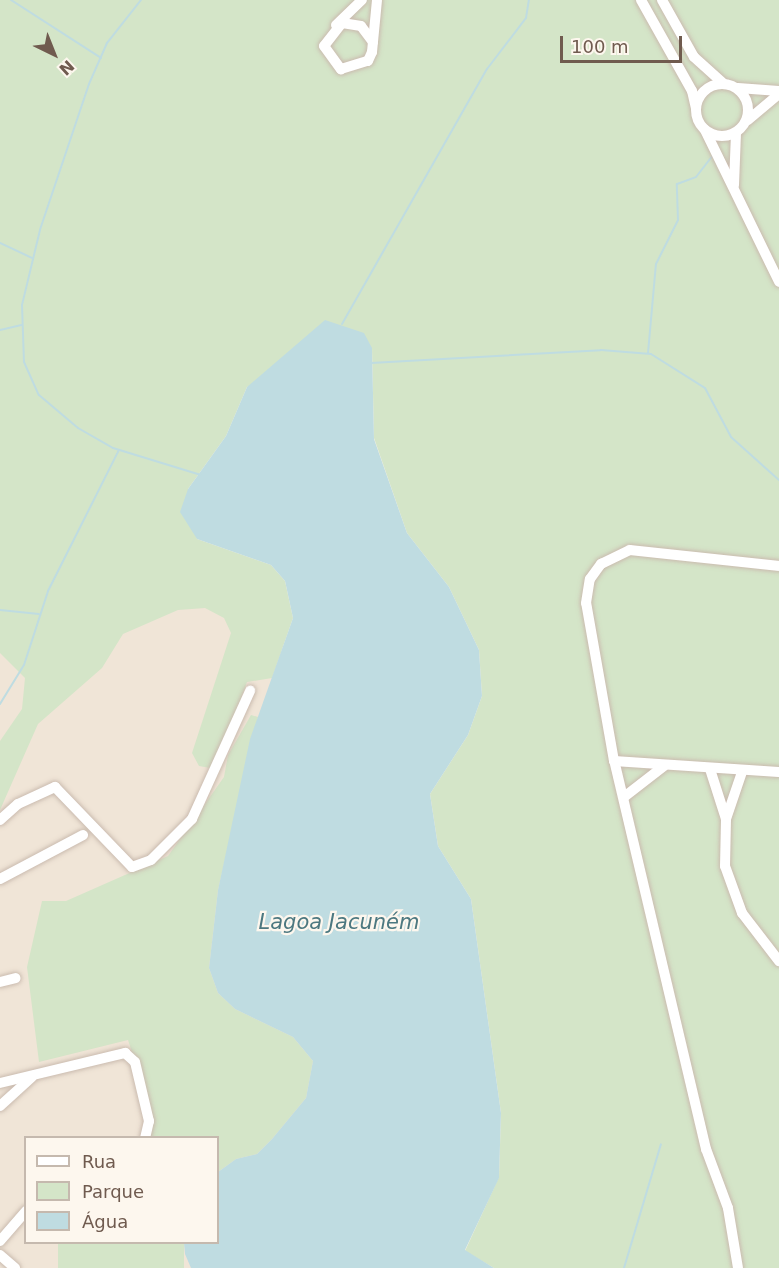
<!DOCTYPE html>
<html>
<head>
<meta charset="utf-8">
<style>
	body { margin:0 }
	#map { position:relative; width:779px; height:1268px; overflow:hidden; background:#faf3e8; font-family:"DejaVu Sans",sans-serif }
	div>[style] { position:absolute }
	.residential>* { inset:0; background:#f0e5d7 }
	.green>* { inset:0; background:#d4e5c8; transform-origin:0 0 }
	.water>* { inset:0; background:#bfdce1 }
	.stream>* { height:2px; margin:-1px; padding:0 1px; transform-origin:1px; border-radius:1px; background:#bfdce1 }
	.roads { filter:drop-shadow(0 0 2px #cabbaf) drop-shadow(0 0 2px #cabbaf) }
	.street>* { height:10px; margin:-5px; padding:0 5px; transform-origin:5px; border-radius:5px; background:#fff }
	.street>.ring { margin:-5px; padding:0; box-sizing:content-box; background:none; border:10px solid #fff; border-radius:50% }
	span { translate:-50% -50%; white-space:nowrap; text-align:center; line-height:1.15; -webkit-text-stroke:4.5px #fdf7ee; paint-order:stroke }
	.water-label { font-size:21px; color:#4c7880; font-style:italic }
	.legend { position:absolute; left:24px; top:1136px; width:195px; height:108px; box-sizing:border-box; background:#fdf7ee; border:2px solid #c5b9ae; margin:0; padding:8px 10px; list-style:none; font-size:18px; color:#705b4f }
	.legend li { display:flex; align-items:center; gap:12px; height:30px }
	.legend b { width:30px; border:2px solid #c5b9ae }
	.north { position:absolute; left:24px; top:24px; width:60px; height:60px; -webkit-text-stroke:4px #fdf7ee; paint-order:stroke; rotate:137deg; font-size:16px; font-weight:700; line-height:24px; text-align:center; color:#705b4f }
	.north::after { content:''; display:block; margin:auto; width:21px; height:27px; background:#705b4f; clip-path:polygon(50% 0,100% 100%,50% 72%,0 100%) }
	.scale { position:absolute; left:560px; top:36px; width:122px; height:27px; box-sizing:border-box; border:3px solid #705b4f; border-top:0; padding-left:8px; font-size:18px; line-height:21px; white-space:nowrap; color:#705b4f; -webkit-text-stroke:4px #fdf7ee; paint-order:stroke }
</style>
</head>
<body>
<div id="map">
	<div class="residential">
		<i style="clip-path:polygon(evenodd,0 498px,271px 565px,356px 1268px,0 1268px,0 498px,26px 1138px,218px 1138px,218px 1242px,26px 1242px,26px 1138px)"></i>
	</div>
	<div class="green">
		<i style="clip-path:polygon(0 0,779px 0,779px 1268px,494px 1268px,465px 1251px,499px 1177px,501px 1113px,471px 899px,438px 846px,430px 794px,468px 735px,482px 696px,479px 650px,449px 587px,407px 533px,374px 438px,372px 348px,247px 387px,226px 436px,188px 489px,197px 539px,271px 565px,285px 581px,293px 618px,272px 678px,247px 682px,216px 769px,199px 766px,192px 753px,231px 633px,224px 618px,205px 608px,178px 610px,123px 634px,102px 668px,38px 724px,0 810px,0 741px,22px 709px,25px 678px,0 653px)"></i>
		<i style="clip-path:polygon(251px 715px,258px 717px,218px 890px,209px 968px,218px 993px,235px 1009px,293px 1037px,313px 1061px,306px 1098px,272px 1139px,257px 1154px,236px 1159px,218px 1172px,218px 1138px,150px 1137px,154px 1121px,128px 1040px,39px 1062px,27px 967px,42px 901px,66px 901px,168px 856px,224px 777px,228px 755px)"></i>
		<i style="left:58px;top:1242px;width:126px;height:26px"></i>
	</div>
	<div class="water">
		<i style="clip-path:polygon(325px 320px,364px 333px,372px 348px,374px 439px,407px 533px,449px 587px,479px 650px,482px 696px,468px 735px,430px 794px,438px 846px,471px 899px,501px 1113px,499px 1178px,465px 1250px,494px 1268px,191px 1268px,185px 1254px,184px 1243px,218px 1242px,218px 1172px,236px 1159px,257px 1154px,272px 1139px,306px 1098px,313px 1061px,293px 1037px,235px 1009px,218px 993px,209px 968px,218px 890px,250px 739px,293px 618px,285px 581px,271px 565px,197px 539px,180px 512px,188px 489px,226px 436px,247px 387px)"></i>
	</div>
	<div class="stream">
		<i style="left:11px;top:0;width:107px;rotate:32.8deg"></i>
		<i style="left:141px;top:0;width:55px;rotate:128.3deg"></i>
		<i style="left:107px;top:43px;width:45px;rotate:113.7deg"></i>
		<i style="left:89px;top:84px;width:154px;rotate:108.6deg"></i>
		<i style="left:40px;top:230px;width:77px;rotate:103.5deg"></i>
		<i style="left:22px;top:305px;width:57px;rotate:88deg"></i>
		<i style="left:24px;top:362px;width:36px;rotate:66deg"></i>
		<i style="left:39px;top:395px;width:51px;rotate:40.2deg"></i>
		<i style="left:78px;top:428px;width:40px;rotate:29.7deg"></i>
		<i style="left:113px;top:448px;width:92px;rotate:17.1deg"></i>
		<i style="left:0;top:243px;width:35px;rotate:25deg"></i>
		<i style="left:342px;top:324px;width:293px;rotate:-60.4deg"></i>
		<i style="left:487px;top:69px;width:64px;rotate:-52.6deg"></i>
		<i style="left:526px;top:18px;width:18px;rotate:-81deg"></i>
		<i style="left:0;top:330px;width:22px;rotate:-13deg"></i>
		<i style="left:648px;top:353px;width:89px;rotate:-84.9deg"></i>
		<i style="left:656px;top:264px;width:49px;rotate:-63.4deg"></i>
		<i style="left:678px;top:220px;width:36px;rotate:-92deg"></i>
		<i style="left:677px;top:184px;width:20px;rotate:-20deg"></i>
		<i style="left:696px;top:177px;width:28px;rotate:-52deg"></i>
		<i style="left:371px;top:363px;width:230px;rotate:-3.2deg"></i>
		<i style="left:601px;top:350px;width:50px;rotate:4.6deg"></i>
		<i style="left:651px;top:354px;width:64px;rotate:32.2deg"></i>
		<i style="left:705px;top:388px;width:55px;rotate:62deg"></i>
		<i style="left:731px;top:437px;width:64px;rotate:41.9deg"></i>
		<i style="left:0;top:610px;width:39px;rotate:6deg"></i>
		<i style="left:0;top:704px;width:46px;rotate:-58.4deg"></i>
		<i style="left:24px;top:665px;width:78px;rotate:-72deg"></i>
		<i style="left:48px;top:591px;width:158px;rotate:-63.3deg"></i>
		<i style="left:624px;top:1268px;width:129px;rotate:-73.4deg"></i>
	</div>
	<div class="roads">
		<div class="street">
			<i style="left:641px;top:0;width:104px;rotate:60.7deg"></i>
			<i style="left:692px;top:91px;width:18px;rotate:77deg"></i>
			<i style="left:662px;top:0;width:65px;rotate:60.7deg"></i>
			<i style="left:694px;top:57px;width:40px;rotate:42deg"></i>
			<i style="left:336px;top:25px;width:36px;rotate:-44deg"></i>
			<i style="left:373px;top:42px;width:20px;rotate:-127deg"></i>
			<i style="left:361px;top:26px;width:19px;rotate:-171deg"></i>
			<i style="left:342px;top:23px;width:29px;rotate:128deg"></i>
			<i style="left:324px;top:46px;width:29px;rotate:54deg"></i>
			<i style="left:341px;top:69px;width:28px;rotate:-17deg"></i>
			<i style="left:368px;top:61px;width:10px;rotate:-66deg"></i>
			<i style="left:372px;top:52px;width:52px;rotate:-84.5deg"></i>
			<i class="ring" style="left:696px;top:84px;width:42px;height:42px"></i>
			<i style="left:738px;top:88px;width:41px;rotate:4.2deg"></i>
			<i style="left:748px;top:120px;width:40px;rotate:-40deg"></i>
			<i style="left:705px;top:130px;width:169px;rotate:64deg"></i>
			<i style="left:734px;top:185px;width:52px;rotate:-87.8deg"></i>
			<i style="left:614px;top:761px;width:165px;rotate:3.8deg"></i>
			<i style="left:710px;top:769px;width:52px;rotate:72.3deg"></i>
			<i style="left:742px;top:772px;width:50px;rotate:108.8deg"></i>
			<i style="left:726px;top:819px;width:47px;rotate:91.2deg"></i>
			<i style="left:725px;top:866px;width:50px;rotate:70.1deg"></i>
			<i style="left:742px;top:913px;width:61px;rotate:52.4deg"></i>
			<i style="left:624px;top:797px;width:51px;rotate:-37.8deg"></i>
			<i style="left:0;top:820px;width:24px;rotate:-42deg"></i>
			<i style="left:18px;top:804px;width:41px;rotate:-24.7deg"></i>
			<i style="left:55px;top:787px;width:111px;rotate:46.1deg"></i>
			<i style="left:132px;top:867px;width:20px;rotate:-20deg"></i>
			<i style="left:151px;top:860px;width:58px;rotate:-45deg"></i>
			<i style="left:192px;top:819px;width:141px;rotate:-65.6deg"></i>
			<i style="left:0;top:879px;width:94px;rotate:-27.9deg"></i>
			<i style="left:0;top:982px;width:16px;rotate:-14deg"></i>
			<i style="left:0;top:1083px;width:129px;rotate:-13.5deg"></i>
			<i style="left:125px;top:1053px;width:13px;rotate:42deg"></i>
			<i style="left:135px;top:1062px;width:61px;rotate:76.7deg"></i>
			<i style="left:149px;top:1121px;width:17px;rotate:103deg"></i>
			<i style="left:0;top:1106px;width:43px;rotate:-42.2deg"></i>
			<i style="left:0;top:1241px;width:40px;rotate:-49deg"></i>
			<i style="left:0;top:1255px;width:20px;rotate:41deg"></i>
			<i style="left:738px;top:1268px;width:61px;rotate:-99.5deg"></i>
			<i style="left:728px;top:1208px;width:63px;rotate:-110.4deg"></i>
			<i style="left:706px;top:1149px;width:399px;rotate:-103.3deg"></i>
			<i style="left:614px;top:761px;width:160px;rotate:-100deg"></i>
			<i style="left:586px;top:603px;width:24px;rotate:-81deg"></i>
			<i style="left:590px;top:579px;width:19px;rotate:-54deg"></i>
			<i style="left:601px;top:564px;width:32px;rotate:-26deg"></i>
			<i style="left:630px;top:550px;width:150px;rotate:6.1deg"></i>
		</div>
	</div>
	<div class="water-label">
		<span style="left:339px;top:922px">Lagoa Jacuném</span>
	</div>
	<ul class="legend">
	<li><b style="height:8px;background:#fff"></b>Rua</li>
	<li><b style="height:16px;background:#d4e5c8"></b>Parque</li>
	<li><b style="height:16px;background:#bfdce1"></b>Água</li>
	</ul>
	<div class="north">N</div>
	<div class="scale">100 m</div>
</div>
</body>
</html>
